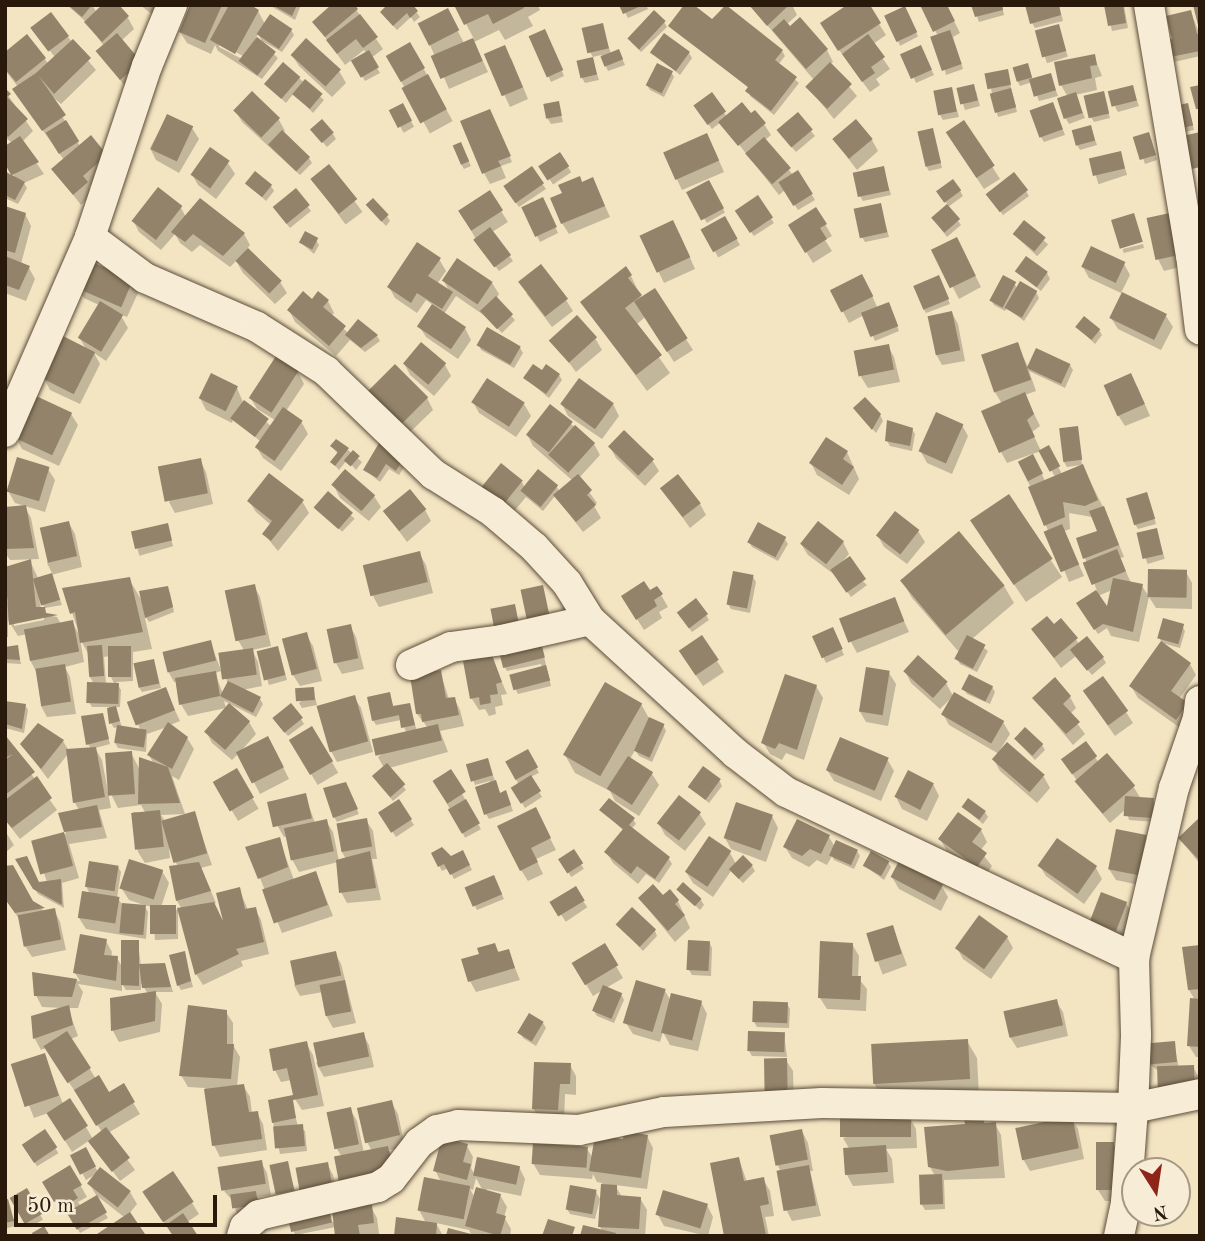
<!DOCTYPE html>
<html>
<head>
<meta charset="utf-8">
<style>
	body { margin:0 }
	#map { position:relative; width:1205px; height:1241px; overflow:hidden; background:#f3e4c2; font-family:"Old Standard TT",serif }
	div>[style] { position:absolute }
	.shadow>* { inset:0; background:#0003; transform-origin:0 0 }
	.building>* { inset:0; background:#92836a; transform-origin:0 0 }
	.roads { filter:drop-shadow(0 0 2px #5b4c39) drop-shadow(0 0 2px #5b4c39) }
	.minor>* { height:30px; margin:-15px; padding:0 15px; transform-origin:15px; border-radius:15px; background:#f7edd7 }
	span { translate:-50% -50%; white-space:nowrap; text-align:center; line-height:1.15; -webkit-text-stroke:5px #f7edd7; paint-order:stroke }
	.frame { position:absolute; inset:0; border:7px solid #28190b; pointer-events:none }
	.north { position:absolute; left:1121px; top:1157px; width:70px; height:70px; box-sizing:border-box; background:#f7edd7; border:2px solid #a49885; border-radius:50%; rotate:168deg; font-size:19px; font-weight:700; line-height:28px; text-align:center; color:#28190b }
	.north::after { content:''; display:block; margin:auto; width:24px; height:32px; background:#8f2418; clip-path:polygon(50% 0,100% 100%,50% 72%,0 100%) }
	.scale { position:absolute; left:14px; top:1195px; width:203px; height:32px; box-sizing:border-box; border:4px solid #28190b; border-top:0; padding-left:9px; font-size:21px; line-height:24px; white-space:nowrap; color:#28190b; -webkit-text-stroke:5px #f7edd7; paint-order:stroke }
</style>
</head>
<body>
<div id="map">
	<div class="shadow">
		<i style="clip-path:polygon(67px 5px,92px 5px,97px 13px,102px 8px,99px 5px,116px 5px,128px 18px,134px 29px,121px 41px,140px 63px,128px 90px,98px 51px,104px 46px,86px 22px)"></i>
		<i style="clip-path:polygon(140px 5px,174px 5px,161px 21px)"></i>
		<i style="clip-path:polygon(evenodd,192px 5px,230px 5px,258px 11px,265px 24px,291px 30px,294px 35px,282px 52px,262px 41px,258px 34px,256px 38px,278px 58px,262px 79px,218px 51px,215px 45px,211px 54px,187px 43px,180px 32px,192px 5px,219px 43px,243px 56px,242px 59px,219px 47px,219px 43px)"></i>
		<i style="clip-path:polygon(269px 5px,301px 5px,295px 20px)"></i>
		<i style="clip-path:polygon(353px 5px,383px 49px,371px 58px,380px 73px,365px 81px,354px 61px,367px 54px,364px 50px,345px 65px,314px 22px)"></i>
		<i style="clip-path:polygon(411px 5px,420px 17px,414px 22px,411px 17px,397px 30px,385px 17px)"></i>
		<i style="clip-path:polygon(456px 5px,538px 5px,540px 10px,528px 17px,533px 26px,505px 40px,499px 30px,474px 42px,488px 72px,449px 89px,430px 45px,453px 22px,464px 43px,474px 39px)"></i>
		<i style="clip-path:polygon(621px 5px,646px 5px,648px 9px,628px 18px)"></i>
		<i style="clip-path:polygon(750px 5px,792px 5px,797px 15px,787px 24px,790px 28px,800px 20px,827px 50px,833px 62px,830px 64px,857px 96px,834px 119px,807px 86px,814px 80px)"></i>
		<i style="clip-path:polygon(867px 5px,886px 35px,873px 44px,890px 69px,876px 79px,880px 85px,870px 92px,828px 35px)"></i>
		<i style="clip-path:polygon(922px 5px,946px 5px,960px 33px,953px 37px,963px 69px,946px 75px,938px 36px)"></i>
		<i style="clip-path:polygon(973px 5px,1002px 5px,1004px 15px,979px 22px)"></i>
		<i style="clip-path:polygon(1059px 5px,1063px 21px,1035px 28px,1032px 23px)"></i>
		<i style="clip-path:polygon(1106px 5px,1124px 5px,1128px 28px,1112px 31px)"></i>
		<i style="clip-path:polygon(724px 6px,782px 51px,785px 56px,778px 65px,799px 83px,774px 115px,750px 96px,749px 88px,671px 26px,712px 21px)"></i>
		<i style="left:904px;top:9px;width:31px;height:20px;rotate:63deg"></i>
		<i style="clip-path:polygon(1191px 12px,1200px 35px,1200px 56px,1174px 62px,1172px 56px,1174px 41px)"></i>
		<i style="clip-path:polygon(664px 22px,667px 27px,641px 52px,631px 42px)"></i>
		<i style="clip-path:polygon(602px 25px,611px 54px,621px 56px,625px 65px,608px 71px,601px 55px,593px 57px,590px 52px)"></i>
		<i style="left:1058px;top:26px;width:32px;height:22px;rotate:72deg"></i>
		<i style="clip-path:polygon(36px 34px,68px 37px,96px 70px,61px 104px,48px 93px,80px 146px,112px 167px,89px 187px,93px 194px,81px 205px,53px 169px,64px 160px,21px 100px,18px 87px,5px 70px,5px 54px,45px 59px,48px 64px,55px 57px)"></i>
		<i style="clip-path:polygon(547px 36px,564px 76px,551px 82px,530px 37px)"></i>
		<i style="left:410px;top:44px;width:88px;height:26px;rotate:61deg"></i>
		<i style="clip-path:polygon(653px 52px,689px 53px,692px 58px,680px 75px)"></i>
		<i style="clip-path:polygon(923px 52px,934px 75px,916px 83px,914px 78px)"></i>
		<i style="clip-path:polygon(292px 55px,339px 71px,346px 83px,332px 97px,299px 66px)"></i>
		<i style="clip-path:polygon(486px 55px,511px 58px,528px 99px,510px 107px)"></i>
		<i style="clip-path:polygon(1094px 56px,1102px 76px,1095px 78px,1097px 90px,1075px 95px,1085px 118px,1069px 124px,1066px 119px,1068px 97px,1061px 85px)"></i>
		<i style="clip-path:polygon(592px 59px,599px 80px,585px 83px,582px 78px)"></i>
		<i style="clip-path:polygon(1027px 65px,1033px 80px,1050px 75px,1058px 96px,1039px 101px,1032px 82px,1020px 86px,1017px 80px)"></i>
		<i style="clip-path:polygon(1007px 71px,1017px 112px,998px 117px,991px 89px)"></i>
		<i style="clip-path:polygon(671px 72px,674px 77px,664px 97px,650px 90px,647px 85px)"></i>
		<i style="clip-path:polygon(299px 78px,324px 100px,313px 113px,294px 93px,286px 103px,267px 85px)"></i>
		<i style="clip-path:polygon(1132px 87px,1139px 106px,1118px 112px,1115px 107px)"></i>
		<i style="clip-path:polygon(951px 89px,959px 117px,943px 120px,940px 115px)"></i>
		<i style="clip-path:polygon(958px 90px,976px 91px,980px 106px,965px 110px)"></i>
		<i style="clip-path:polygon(5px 91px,33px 131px,22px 142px,44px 174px,24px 183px,27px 188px,18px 204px,5px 198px,5px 173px,16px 179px,5px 161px,5px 145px,12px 143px,5px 137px)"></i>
		<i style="clip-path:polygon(252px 93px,279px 120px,285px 131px,283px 133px,309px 158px,312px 163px,300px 175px,242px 122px,235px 110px)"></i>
		<i style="clip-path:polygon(1103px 93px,1110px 118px,1094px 122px,1091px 117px)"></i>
		<i style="clip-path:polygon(711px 94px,727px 117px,751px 116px,764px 124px,771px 135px,765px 140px,793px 175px,798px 172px,815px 200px,798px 210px,785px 190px,779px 195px,721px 122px,712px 129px,698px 111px)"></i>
		<i style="clip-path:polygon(558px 103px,563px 122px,551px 124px,548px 119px)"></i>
		<i style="clip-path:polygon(1053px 104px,1065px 135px,1044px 142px,1041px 137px)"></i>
		<i style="left:402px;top:105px;width:25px;height:12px;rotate:61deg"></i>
		<i style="clip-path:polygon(1187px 105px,1194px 130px,1180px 133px)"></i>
		<i style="clip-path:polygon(798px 115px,815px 136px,796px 152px,782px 136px)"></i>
		<i style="clip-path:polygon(167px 116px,192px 128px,199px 139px,179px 173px,156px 160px,150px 148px)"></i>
		<i style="clip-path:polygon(492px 116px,512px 162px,501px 166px,506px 178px,490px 184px,484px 173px)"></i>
		<i style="clip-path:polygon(964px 122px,1000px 179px,984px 189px,954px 144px)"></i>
		<i style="clip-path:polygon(1090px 127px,1097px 145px,1080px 150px,1077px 145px)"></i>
		<i style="clip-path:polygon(312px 130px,333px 134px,336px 139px,327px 147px)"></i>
		<i style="clip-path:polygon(932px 130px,942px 168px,929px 171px,926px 166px)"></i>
		<i style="clip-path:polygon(1136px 138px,1151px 139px,1157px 160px,1145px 164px)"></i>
		<i style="clip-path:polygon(834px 140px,872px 140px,878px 151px,857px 170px)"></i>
		<i style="clip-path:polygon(713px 147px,724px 172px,682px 190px,665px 154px)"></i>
		<i style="clip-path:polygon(463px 149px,471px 166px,464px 169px,461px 164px)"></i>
		<i style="left:1120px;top:153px;width:23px;height:30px;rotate:72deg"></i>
		<i style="left:559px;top:154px;width:22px;height:22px;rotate:56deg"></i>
		<i style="clip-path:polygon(228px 163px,235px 174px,216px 199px,198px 185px,192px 174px)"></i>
		<i style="left:329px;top:166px;width:57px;height:21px;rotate:54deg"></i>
		<i style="clip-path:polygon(531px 168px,546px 189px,519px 207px,508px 191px)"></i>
		<i style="clip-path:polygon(883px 168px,891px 195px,863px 201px,860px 196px)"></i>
		<i style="clip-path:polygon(593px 179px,610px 217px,569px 234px,562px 223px,582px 183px)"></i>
		<i style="clip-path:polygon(247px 183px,271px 186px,274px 191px,266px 201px)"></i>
		<i style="left:708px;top:183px;width:34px;height:21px;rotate:60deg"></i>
		<i style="clip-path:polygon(296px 190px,311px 211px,290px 228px,277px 212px)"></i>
		<i style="clip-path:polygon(960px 191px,963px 196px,948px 207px,961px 225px,947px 237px,933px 218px,948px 205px,942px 198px)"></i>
		<i style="clip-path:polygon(1026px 191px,1029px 196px,1003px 215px,990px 198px)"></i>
		<i style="left:757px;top:197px;width:31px;height:24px;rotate:57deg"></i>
		<i style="clip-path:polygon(545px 204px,558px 233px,540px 242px,523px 208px)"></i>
		<i style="clip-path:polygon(880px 205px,889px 237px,865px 242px,862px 237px)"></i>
		<i style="clip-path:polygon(5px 207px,25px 214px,31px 226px,21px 264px,29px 268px,35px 279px,26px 301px,5px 293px)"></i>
		<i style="clip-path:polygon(181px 208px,186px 217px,244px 234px,250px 245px,247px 249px,280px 282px,287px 293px,275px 304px,243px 273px,236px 261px,230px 267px,200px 245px,192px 252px,180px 243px,175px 234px,161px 250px,139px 232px,133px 220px)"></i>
		<i style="clip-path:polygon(816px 209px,832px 236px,825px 240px,832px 251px,813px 263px,790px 225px)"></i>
		<i style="clip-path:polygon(371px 210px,387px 216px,390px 221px,386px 226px)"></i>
		<i style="clip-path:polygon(460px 210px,501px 211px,508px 222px,492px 232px,513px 261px,499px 271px,479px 245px)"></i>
		<i style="clip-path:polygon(1169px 215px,1184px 266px,1164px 271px,1158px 259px)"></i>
		<i style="left:725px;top:219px;width:30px;height:25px;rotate:60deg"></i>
		<i style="left:1024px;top:222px;width:33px;height:16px;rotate:43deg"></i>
		<i style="clip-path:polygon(679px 233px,695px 269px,664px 283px,641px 235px)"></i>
		<i style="clip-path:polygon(316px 240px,319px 245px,314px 254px,300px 242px)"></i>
		<i style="left:1143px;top:244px;width:4px;height:21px;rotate:76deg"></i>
		<i style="clip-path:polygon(934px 251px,963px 251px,981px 287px,959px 299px)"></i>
		<i style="clip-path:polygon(439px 259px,446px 271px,437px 284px,450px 293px,444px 281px,492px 283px,499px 294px,496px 299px,515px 320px,502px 333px,485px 316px,456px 296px,444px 314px,465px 328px,471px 340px,458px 359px,426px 337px,419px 326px,433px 305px,426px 300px,417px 313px,395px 298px,389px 287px)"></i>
		<i style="clip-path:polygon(1124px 264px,1130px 275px,1121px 293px,1089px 278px,1083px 267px)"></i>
		<i style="clip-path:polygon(1017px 272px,1047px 273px,1050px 279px,1041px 291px)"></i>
		<i style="clip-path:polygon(631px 276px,642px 299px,655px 291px,693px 350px,674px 362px,645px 317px,636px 325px,670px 373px,647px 391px,582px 303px)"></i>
		<i style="clip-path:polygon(131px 281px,138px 293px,127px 317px,120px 314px,128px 328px,106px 361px,94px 353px,100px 364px,80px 404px,50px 390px,44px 378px,86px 349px,79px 337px,99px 305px,84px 298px,77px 287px)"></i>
		<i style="clip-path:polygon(941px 282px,950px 304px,926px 313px,923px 308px)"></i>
		<i style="clip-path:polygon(1014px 283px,1017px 288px,1036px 292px,1039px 298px,1024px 321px,1007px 308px,1005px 311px,994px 305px,991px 300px)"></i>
		<i style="clip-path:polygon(868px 287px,878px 309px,891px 310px,899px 331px,875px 341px,864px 315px,849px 323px,832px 291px)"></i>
		<i style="clip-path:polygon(526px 293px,566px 300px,573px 311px,552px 327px)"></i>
		<i style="clip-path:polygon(328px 301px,334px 313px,331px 316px,349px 334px,377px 336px,380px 341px,365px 352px,350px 340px,336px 356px,295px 322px,289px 310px)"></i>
		<i style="clip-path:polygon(952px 313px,958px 324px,965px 361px,942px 365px,936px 354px,929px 317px)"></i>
		<i style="clip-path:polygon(1166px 316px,1173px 327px,1161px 350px,1118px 329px,1111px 318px)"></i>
		<i style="clip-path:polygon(1078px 327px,1099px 330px,1102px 335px,1095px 344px)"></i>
		<i style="clip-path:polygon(595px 338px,602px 350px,576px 372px,552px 340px)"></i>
		<i style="clip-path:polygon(422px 344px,445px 365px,451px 376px,434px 396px,410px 375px,404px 363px)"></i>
		<i style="clip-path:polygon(1017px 344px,1029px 369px,1037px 351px,1070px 365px,1073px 370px,1065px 388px,1029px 371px,1036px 391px,1025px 395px,1040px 426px,1032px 432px,1041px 451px,1007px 463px,1001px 452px,1002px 404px,995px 392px)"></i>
		<i style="clip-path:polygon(479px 345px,520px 348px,523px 353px,514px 368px,481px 350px)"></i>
		<i style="clip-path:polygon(888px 346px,894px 357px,900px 382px,868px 388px,861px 377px)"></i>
		<i style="clip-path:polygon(298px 372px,304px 384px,286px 411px,302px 423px,308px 434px,281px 471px,263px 458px,256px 446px,260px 441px,233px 419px,232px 423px,206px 410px,200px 398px,211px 375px,237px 388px,243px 402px,271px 426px,275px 420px,257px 409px,250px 397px)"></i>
		<i style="clip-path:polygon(559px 375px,562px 380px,549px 398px,525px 378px)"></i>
		<i style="clip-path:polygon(1137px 386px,1150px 416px,1125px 426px,1118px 415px)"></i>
		<i style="clip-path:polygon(427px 398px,433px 410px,406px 436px,375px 405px)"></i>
		<i style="clip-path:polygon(473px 402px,524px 404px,531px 416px,516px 437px,479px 413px)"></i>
		<i style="clip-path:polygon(562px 404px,613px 404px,619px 416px,602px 439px,568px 416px)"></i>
		<i style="clip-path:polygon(855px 409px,880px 415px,883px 421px,876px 433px)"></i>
		<i style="clip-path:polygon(71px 414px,78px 425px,59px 466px,22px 449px,16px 437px)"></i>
		<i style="clip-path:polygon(571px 424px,594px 444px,600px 455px,579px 478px,597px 503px,594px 506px,601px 518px,583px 532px,555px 496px,543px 511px,526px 497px,511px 515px,491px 499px,522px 482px,525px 488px,556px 486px,560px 492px,573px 481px,533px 446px,527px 434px)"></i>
		<i style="clip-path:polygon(962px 425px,968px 436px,952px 474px,927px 463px,921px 452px)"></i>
		<i style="clip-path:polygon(evenodd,1077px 428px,1082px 465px,1109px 519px,1124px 557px,1120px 558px,1131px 583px,1142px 586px,1149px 597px,1139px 642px,1111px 636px,1107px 628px,1098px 634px,1078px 603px,1097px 591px,1085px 558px,1099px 532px,1092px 517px,1069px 513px,1070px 529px,1064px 531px,1084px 576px,1069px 582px,1020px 462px,1036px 461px,1045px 481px,1055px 477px,1041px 451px,1048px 448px,1062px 474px,1081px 465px,1067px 467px,1064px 462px,1077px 428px,1112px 590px,1108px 611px,1098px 596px,1112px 590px)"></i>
		<i style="clip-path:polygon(912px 429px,915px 434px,912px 451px,890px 446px,887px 441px)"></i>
		<i style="clip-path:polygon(380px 445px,406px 464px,399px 475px,389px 469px,380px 482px,365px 470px)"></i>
		<i style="clip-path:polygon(332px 447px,348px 450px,362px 462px,356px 470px,347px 460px,339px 470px,332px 462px,338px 454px)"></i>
		<i style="clip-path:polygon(610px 447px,652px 460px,659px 471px,645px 486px,616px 458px)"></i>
		<i style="clip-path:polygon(847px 452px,859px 479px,849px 495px,817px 475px,811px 463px)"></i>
		<i style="clip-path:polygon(200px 460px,206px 472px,213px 504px,175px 513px,169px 502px)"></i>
		<i style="clip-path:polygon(48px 469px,55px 480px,45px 512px,15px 503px,8px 491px)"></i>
		<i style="clip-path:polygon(334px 486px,374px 496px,381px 507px,369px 521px,340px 498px)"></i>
		<i style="clip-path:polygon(662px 489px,700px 504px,706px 515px,690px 528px)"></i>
		<i style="left:328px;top:493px;width:37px;height:18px;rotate:44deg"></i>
		<i style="clip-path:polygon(1008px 496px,1062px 577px,1026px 602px,982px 538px)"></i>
		<i style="clip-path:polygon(1149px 499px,1156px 524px,1138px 529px,1135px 524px)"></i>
		<i style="clip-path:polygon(249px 501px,302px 501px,309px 513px,278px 551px,264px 534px,271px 525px,256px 512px)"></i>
		<i style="clip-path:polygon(25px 507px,31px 518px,39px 559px,10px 560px,5px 553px,5px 509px)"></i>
		<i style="clip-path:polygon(425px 510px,431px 521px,407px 542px,385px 512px)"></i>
		<i style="clip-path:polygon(evenodd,69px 523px,75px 534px,82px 567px,51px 575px,62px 605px,45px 608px,39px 598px,41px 609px,47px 615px,57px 617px,61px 624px,72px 622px,80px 636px,64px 589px,129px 579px,142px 601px,167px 588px,170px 593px,174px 612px,149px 622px,144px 614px,152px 649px,133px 652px,133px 681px,116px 682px,121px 690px,120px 707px,115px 707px,122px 727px,141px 731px,129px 703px,165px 689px,180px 721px,170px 725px,187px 738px,194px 749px,179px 780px,172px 776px,185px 814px,161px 815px,165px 821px,194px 813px,212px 865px,201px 868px,216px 903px,213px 904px,223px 922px,239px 889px,248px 910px,255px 909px,261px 920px,269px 954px,241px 961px,243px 966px,203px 985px,196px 974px,182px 909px,177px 901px,171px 868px,178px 867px,169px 847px,170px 858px,145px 863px,138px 852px,133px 812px,145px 812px,141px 805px,118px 808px,112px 796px,131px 753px,140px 770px,154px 764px,149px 755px,167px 727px,147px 734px,146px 752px,118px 748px,115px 743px,118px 727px,114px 728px,111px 723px,109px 707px,92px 707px,89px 702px,94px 684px,90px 677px,89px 655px,80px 639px,84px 662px,65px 667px,70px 677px,76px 714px,47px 717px,41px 706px,37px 673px,31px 662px,27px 634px,18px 636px,8px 620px,8px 637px,5px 637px,5px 598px,9px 605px,5px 561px,8px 568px,30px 561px,38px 578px,53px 575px,47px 563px,69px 523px,44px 617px,44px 620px,14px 626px,14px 623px,44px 617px,69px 523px,110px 656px,111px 677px,115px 685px,106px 684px,104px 657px,110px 656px)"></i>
		<i style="left:167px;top:525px;width:22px;height:35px;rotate:74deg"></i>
		<i style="left:1156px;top:530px;width:30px;height:18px;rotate:73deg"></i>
		<i style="clip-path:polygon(918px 531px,925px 542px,907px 564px,884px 547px,878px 536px)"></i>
		<i style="clip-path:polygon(958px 533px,1004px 586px,1014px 603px,972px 639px,988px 651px,977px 672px,960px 664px,957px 659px,963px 647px,958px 651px,912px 598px,902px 581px)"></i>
		<i style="clip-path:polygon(785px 539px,788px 544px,778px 561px,752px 547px,749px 542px)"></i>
		<i style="clip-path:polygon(843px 542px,849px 554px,842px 562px,867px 585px,851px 597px,835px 575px,808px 555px,801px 544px)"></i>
		<i style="clip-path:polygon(419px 553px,426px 565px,433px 593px,379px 607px,373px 596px)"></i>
		<i style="clip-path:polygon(1186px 572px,1192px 583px,1192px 609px,1156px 608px,1149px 597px)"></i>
		<i style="clip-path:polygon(753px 577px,756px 582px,750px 613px,731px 609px,728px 604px)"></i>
		<i style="clip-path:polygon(evenodd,254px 586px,260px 597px,271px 646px,252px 650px,258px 662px,262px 686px,242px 690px,260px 699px,263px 704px,256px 717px,224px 701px,226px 708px,188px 716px,181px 704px,177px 682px,174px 682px,168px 671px,210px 642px,221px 670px,245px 652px,238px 640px,254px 586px,224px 670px,228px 685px,223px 694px,215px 673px,224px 670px)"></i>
		<i style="clip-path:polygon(657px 588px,668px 607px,659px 612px,662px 618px,644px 630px,630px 608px)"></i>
		<i style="clip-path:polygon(894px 599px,909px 632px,857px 653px,851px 642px)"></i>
		<i style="clip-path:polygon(706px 615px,709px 620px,692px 632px,681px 617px)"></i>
		<i style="clip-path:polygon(1061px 620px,1080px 645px,1103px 658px,1106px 663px,1092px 675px,1076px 656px,1061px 668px,1033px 630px,1053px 626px)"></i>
		<i style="clip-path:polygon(350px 626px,356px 637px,364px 669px,342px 674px,336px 663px,328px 631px)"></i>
		<i style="clip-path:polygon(1182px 626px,1185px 631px,1180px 648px,1162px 643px,1159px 637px)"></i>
		<i style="clip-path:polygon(306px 634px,313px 646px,322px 681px,300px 686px,293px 675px)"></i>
		<i style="clip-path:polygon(835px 634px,844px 655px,826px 663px,814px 637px)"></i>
		<i style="clip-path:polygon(541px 644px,551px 686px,518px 694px,515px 688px,542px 668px,541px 664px,507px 671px,504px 666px)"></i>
		<i style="clip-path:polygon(17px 647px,21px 664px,5px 663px,5px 649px)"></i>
		<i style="clip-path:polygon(259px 653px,280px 654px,287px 680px,269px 685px)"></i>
		<i style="clip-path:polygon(491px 657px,507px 694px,501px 695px,503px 705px,495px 707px,496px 714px,489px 716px,485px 709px,479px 710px,472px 699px)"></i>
		<i style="clip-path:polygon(154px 661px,161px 688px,142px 692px,139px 687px)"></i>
		<i style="clip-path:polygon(717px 661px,724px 672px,703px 686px,687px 662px)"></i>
		<i style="clip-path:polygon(1190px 664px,1196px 675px,1179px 699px,1187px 704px,1183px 730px,1138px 698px,1131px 686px)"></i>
		<i style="clip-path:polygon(905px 671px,946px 683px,953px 696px,1003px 722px,1010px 734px,1000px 750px,1044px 777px,1050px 788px,1037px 803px,1000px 771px,994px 760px,999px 754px,949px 725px,943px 714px,952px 697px,940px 709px,911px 683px)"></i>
		<i style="clip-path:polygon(440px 672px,449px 699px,454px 698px,460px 710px,464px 726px,440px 731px,448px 752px,389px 768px,406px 790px,393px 801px,377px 782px,384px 768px,378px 757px,407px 734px,401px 720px,376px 725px,373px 720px,389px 694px,394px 708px,409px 705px,417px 731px,428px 728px,417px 714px)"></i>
		<i style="clip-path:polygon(889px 673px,896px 684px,888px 726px,866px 722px,859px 710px)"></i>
		<i style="clip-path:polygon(816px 686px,823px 698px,804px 760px,786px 753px,782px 760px,770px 754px,763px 742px)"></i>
		<i style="clip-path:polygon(992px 687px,995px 692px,990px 704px,967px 694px,964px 689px)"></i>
		<i style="clip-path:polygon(313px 689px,317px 705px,302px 708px,299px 703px)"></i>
		<i style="clip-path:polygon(354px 697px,361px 708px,373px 752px,337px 762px,331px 751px,319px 707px)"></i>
		<i style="clip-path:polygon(1070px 697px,1076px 708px,1070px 714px,1085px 734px,1073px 745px,1034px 698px)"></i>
		<i style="clip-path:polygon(1091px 702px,1126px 712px,1133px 723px,1115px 736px)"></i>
		<i style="clip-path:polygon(5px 703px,25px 705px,28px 710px,24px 733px,5px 728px)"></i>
		<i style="clip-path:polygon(641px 704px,650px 720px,663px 725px,666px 731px,652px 762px,639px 756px,635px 750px,630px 759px,652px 774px,659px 785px,639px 816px,615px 801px,610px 791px,575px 773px,565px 755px)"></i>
		<i style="clip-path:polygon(229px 705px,249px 722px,256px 734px,240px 752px,274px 749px,289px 779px,260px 794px,239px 753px,232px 760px,212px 743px,206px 731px)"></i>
		<i style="clip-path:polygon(102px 715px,110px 744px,95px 748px,102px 760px,111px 808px,99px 810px,107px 838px,69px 844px,79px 878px,62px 883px,64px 908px,38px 894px,17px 860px,39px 884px,47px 882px,34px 843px,66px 834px,60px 814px,79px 810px,75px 803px,68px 754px,48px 779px,22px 745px,39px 725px,63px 741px,69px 751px,91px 749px,88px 744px)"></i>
		<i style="clip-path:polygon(301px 719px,304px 724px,288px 736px,277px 723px)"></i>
		<i style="left:312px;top:729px;width:51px;height:24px;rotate:59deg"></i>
		<i style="clip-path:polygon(5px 737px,57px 810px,20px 839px,5px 820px)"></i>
		<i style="clip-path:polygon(1016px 740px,1042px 745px,1045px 750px,1035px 760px)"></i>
		<i style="clip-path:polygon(528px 752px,539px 773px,530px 777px,542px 797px,525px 808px,513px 788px,519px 785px,507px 762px)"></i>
		<i style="clip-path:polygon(1095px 757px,1099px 763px,1133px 786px,1141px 799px,1153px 800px,1156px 805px,1155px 822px,1129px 820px,1126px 809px,1110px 823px,1084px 792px,1067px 765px)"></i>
		<i style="clip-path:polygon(887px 759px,894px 771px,881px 801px,834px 781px,827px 770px)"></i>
		<i style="clip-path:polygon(487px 760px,500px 794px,508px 797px,513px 811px,489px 819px,486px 814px,490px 781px,475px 785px,468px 766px)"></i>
		<i style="left:236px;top:771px;width:44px;height:24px;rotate:59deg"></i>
		<i style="left:450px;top:771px;width:66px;height:18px;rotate:62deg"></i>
		<i style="clip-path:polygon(719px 780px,722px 786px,709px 803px,690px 787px)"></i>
		<i style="clip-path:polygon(933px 784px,939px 796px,927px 821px,902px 809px,896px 797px)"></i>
		<i style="clip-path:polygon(348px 789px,359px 814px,337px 822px,334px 817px)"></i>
		<i style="clip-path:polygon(305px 795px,315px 823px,326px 821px,333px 832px,339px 861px,346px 859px,342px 852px,366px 820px,373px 831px,377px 859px,372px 859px,381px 900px,347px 903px,341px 892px,338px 862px,299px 872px,293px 861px,288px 836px,284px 837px,277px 825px)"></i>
		<i style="clip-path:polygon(398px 801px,414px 825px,396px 837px,383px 818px)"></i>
		<i style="clip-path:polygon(963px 807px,985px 812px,988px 817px,983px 824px)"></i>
		<i style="clip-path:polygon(601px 810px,633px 819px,636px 824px,631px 829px,669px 859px,672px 864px,659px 883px,646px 874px,638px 884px,613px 863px,606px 852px,624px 831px)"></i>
		<i style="clip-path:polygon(699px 813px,706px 824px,685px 851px,665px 835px,659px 824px)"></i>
		<i style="clip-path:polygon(772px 816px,778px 828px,766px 862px,731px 849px,725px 838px)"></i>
		<i style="clip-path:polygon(1200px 819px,1200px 864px,1180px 839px)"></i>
		<i style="clip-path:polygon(541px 821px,556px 850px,536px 859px,543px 874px,528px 881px,521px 870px)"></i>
		<i style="clip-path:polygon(981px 830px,987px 842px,980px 851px,992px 866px,984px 877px,947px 851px,940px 839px)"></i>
		<i style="clip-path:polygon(5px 831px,14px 845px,5px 853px)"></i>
		<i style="clip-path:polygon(1145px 836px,1152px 848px,1144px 886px,1116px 880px,1109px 869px)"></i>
		<i style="clip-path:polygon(829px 837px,835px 847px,857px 851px,860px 856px,854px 869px,834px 860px,832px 856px,827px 865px,817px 860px,809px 867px,792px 858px,785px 847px)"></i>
		<i style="clip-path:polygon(279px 839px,294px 880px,316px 873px,333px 916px,282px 933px,248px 848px)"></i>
		<i style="clip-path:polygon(463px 852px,472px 870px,454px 879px,448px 868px,442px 871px,433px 854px,450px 858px)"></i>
		<i style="left:573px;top:852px;width:20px;height:15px;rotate:57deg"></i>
		<i style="clip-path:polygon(730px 853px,736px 864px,752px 866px,755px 871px,743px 883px,731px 871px,713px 897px,693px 883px,686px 872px)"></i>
		<i style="clip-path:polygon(888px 862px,891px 867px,884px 880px,865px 866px)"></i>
		<i style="clip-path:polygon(1039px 865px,1096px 868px,1102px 879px,1084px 904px,1046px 876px)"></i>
		<i style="clip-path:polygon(118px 867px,121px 872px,117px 898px,123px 905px,144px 905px,129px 900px,122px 889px,162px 871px,169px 883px,161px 907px,178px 910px,178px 939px,155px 940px,152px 907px,144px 905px,148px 912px,146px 939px,86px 929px,79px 918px,90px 894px,86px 886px)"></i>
		<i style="clip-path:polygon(892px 877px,941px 885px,948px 897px,941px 911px,899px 889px)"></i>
		<i style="clip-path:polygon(496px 882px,504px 899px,477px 910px,467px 889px)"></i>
		<i style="left:575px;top:889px;width:22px;height:26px;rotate:56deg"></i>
		<i style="clip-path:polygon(678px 889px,701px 900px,704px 905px,700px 910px)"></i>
		<i style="clip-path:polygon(669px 892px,678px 901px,690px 928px,675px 942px,640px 899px,663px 897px)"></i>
		<i style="clip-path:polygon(5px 899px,32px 903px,46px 912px,54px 910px,60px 922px,66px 950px,32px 957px,25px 946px,20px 920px)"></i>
		<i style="clip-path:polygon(1126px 903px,1133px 915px,1123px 941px,1099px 932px,1092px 921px)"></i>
		<i style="clip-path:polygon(618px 925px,655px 931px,657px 936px,643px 951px)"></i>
		<i style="left:893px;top:927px;width:41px;height:26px;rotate:70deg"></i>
		<i style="clip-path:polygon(1007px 937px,1013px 948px,991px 979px,963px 959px,957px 948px)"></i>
		<i style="clip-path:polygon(106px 941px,112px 952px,111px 958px,117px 958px,123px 968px,138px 942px,141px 966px,164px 964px,173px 992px,155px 992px,162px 1004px,160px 1032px,119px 1042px,113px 1031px,112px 999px,148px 994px,141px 983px,141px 990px,126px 990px,122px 984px,122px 991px,78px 984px,83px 992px,78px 1008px,68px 1008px,78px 1036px,71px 1039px,96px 1079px,108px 1094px,123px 1086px,140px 1114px,108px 1133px,135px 1170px,120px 1181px,90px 1140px,72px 1152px,48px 1113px,34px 1118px,13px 1065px,44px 1055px,63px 1104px,70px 1100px,93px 1139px,102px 1132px,46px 1048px,41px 1050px,35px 1039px,32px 1017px,64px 1008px,42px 1007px,36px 995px,34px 974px,80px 981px,75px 973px)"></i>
		<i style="clip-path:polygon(709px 942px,712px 948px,711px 976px,692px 975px,689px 970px)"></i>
		<i style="clip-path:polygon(852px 944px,859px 956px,858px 978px,867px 989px,866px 1011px,827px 1009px,820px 998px)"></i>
		<i style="clip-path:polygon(495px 945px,500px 954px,508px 951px,520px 980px,476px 992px,470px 981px,481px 955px)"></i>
		<i style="clip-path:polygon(604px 946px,623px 978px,606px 988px,621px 994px,624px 1000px,614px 1023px,597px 1016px,594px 1011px,603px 990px,593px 996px,574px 964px)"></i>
		<i style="clip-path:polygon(1200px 947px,1200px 1057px,1196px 1057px,1189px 1046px,1195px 1000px,1189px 990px,1184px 948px)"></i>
		<i style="clip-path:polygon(184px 953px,193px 987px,181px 990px,178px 985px)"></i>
		<i style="clip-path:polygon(335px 953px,341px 964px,356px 1023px,333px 1028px,327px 1017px,323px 992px,300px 996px,294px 985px)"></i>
		<i style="clip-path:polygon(665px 991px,671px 1001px,701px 1002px,707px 1014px,698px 1051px,670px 1045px,663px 1032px,660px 1042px,633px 1034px,626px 1023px)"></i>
		<i style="clip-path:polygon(1056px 1001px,1063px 1012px,1068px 1036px,1017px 1048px,1010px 1037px)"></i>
		<i style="clip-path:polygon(787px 1004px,790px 1009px,789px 1028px,757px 1027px,754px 1022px)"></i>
		<i style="clip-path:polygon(226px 1012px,233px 1023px,233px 1045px,240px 1057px,237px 1086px,243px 1085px,250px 1097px,252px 1114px,257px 1113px,263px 1124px,267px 1150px,220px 1157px,214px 1145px,205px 1088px,188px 1087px,181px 1075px)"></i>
		<i style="clip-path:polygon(543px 1023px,546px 1028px,536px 1046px,523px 1038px,520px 1033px)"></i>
		<i style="clip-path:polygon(363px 1034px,369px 1045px,374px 1067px,324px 1077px,316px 1063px)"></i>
		<i style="clip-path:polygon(784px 1034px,787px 1057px,752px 1056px,749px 1051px)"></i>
		<i style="clip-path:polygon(967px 1041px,977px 1058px,979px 1096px,885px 1102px,875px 1085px,872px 1047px)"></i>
		<i style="clip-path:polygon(306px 1043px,313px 1055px,324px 1106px,302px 1110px,295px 1099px,291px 1080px,281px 1082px,275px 1070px)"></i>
		<i style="clip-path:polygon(1174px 1043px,1179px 1068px,1193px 1067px,1200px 1079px,1200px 1102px,1149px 1064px)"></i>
		<i style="clip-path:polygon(786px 1060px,793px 1071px,794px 1108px,774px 1109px)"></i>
		<i style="clip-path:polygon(570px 1065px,576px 1076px,576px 1095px,565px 1094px,564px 1121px,540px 1120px,533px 1108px)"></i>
		<i style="clip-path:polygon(291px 1097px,298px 1127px,305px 1131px,307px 1151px,280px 1154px,273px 1122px)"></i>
		<i style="clip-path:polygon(391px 1102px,398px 1114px,405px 1147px,389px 1150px,394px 1159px,342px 1157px,337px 1149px,350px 1109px,357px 1121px,364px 1153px,372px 1151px,367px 1142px)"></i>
		<i style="clip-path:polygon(910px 1118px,916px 1129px,917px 1148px,886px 1149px,892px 1159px,894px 1183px,853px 1186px,847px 1175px,850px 1150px,843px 1138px)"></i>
		<i style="clip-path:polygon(1071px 1118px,1078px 1129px,1084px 1159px,1030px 1171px,1023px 1159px)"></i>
		<i style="clip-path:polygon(983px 1119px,986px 1125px,995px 1124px,1001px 1135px,1005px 1178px,944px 1180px,945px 1209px,925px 1210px,922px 1205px,935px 1176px,930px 1167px,967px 1125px)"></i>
		<i style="left:45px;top:1131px;width:26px;height:25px;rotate:59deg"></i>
		<i style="clip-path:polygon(802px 1131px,808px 1143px,813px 1171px,810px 1171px,821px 1216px,792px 1221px,786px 1209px,781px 1172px,777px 1164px)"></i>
		<i style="clip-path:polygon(647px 1136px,653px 1148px,647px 1189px,615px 1185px,622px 1197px,640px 1198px,647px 1210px,645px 1236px,582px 1236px,603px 1232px,600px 1227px,602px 1183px,597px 1182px,593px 1174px,592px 1179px,540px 1175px,533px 1163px,587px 1149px,593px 1158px,624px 1141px)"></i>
		<i style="clip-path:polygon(1113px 1143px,1119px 1155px,1120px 1201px,1105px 1201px,1098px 1190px)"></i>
		<i style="clip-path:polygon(evenodd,467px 1146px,473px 1157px,471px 1168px,475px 1175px,519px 1167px,525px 1179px,521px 1196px,487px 1189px,487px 1192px,500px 1195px,507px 1207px,504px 1217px,511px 1229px,510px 1236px,472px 1236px,469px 1230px,436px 1223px,443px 1236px,396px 1236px,426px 1223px,419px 1210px,441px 1182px,435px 1170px,467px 1146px,476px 1178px,483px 1191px,475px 1198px,470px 1189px,473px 1190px,476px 1178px)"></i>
		<i style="clip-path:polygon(85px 1149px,98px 1172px,100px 1169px,130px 1192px,137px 1204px,129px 1214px,144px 1236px,97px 1236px,124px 1217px,96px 1195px,89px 1183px,96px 1174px,86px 1180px,73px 1156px)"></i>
		<i style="clip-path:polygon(739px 1159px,747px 1182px,763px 1179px,770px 1191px,774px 1216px,765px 1217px,769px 1236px,726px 1236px)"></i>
		<i style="clip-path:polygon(261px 1162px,267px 1173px,271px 1195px,258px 1197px,260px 1210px,237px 1214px,233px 1201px,224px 1191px)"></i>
		<i style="left:287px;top:1163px;width:33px;height:16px;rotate:74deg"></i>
		<i style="clip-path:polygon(327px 1164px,333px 1175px,339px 1202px,371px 1207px,377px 1218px,379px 1234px,337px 1236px,336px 1227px,295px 1235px,289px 1214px,330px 1212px,332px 1222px,335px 1222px)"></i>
		<i style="clip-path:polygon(70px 1167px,87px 1197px,78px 1202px,80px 1205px,96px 1197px,108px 1218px,80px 1233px,66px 1210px,62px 1213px,44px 1182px)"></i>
		<i style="clip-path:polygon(173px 1173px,199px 1214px,171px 1233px,151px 1203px)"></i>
		<i style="left:27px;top:1191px;width:33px;height:16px;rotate:61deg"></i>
		<i style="clip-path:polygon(596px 1192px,600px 1199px,595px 1219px,570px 1214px,567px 1209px)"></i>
		<i style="clip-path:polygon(5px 1195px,16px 1226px,7px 1228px,5px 1225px)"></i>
		<i style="clip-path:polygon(707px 1205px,713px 1217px,708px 1236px,664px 1226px,658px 1215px)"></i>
	</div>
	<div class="building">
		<i style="clip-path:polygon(68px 5px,92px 5px,82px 17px)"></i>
		<i style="clip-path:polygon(102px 5px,119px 5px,129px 16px,102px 42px,84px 22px)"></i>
		<i style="clip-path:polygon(190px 5px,222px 5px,205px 43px,179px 32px)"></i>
		<i style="clip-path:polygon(229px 5px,251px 5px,259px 10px,235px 54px,210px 40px)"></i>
		<i style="clip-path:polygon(272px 5px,297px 5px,292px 16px)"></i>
		<i style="clip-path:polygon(331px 5px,355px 5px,358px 9px,325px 37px,312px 22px)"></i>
		<i style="clip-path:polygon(387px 5px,413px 5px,418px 11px,410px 18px,407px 13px,393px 26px,380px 12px)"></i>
		<i style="clip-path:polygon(454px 5px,523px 5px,524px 8px,493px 24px,488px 14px,464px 25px)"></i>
		<i style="clip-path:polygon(619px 5px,643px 5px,623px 14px)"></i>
		<i style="clip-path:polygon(684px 5px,694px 5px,712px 19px,726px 5px,783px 50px,775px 60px,797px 77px,771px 111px,745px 91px,748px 87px,668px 26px)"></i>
		<i style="clip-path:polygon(749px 5px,789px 5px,767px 26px)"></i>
		<i style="clip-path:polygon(847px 5px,870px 5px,881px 23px,838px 51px,820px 23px)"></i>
		<i style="clip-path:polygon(920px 5px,947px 5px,955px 21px,933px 32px)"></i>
		<i style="clip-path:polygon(971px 5px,1002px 5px,1003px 10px,975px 17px)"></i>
		<i style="clip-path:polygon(1025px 5px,1059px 5px,1061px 15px,1030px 24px)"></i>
		<i style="clip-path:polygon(1104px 5px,1123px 5px,1126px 23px,1108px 26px)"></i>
		<i style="clip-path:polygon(1193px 5px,1200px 5px,1200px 29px,1199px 29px)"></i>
		<i style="left:905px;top:6px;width:29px;height:23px;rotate:65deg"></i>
		<i style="left:448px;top:8px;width:25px;height:34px;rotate:63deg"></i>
		<i style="left:654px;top:10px;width:16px;height:39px;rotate:43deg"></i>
		<i style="clip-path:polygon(1191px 10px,1197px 34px,1200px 33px,1200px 51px,1170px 57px,1166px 40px,1172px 39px,1166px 16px)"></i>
		<i style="left:51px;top:12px;width:30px;height:26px;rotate:53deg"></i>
		<i style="left:270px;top:14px;width:27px;height:24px;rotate:34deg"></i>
		<i style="clip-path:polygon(360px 14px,378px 37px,363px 48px,356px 39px,337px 54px,326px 40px)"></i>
		<i style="clip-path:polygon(800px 17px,828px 49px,806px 69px,772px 30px,784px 19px,790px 26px)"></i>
		<i style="left:603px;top:23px;width:26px;height:22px;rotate:77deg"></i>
		<i style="left:1059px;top:24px;width:28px;height:25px;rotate:75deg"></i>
		<i style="left:545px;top:29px;width:45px;height:18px;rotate:66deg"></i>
		<i style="left:950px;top:30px;width:36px;height:21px;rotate:71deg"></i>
		<i style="left:117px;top:33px;width:38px;height:28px;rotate:50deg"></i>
		<i style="left:664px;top:33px;width:32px;height:24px;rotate:36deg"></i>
		<i style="clip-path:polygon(27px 34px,46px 58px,16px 82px,5px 69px,5px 52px)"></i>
		<i style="clip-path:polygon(868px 34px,885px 57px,871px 67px,875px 73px,862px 82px,842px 54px)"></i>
		<i style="left:257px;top:37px;width:24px;height:30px;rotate:38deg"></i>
		<i style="left:306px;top:38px;width:47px;height:23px;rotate:42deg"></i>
		<i style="left:473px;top:38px;width:25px;height:46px;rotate:67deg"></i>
		<i style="clip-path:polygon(73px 39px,91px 58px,54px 94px,38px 75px,66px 115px,42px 131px,12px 89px,36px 73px)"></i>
		<i style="left:410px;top:42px;width:30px;height:28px;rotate:60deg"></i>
		<i style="left:505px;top:45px;width:46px;height:23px;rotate:67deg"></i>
		<i style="left:921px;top:45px;width:27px;height:23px;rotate:66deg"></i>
		<i style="left:619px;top:49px;width:11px;height:20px;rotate:68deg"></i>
		<i style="left:369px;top:50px;width:20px;height:21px;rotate:60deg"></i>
		<i style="clip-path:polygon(1095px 54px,1097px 65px,1090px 66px,1092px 78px,1059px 86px,1054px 62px)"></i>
		<i style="left:593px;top:57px;width:18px;height:17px;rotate:77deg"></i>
		<i style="left:283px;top:62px;width:23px;height:29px;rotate:41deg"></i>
		<i style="left:830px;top:62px;width:31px;height:35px;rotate:45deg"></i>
		<i style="left:657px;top:63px;width:18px;height:25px;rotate:27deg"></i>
		<i style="left:1028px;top:63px;width:15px;height:16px;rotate:74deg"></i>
		<i style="left:1008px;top:69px;width:16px;height:24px;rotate:79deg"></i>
		<i style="left:1051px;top:73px;width:18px;height:23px;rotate:74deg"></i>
		<i style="left:428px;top:74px;width:40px;height:30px;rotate:62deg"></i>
		<i style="left:305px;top:79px;width:23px;height:20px;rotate:40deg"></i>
		<i style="left:974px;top:84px;width:17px;height:18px;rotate:77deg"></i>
		<i style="left:1133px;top:85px;width:16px;height:26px;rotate:76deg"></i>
		<i style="clip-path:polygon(1200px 85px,1200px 109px,1196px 109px,1190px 87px)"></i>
		<i style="left:952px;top:87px;width:25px;height:19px;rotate:79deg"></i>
		<i style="clip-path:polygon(5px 88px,11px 94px,7px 97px,28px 119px,8px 137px,5px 134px)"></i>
		<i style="left:1011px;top:88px;width:20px;height:22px;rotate:75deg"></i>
		<i style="left:252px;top:91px;width:39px;height:27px;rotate:44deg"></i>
		<i style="left:1104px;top:91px;width:23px;height:21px;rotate:77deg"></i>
		<i style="left:712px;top:92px;width:24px;height:23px;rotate:54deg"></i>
		<i style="left:1076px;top:92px;width:22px;height:20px;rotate:72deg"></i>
		<i style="left:559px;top:101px;width:15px;height:16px;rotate:79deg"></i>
		<i style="clip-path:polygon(742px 102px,751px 113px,755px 110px,766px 123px,738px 146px,718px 122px)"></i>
		<i style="left:1053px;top:102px;width:29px;height:25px;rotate:70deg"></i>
		<i style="left:403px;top:103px;width:20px;height:16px;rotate:63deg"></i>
		<i style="left:1188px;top:103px;width:23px;height:17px;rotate:77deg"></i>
		<i style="clip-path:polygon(490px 109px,511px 156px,498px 161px,501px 166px,482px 174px,460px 121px)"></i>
		<i style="left:798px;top:112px;width:23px;height:28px;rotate:50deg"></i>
		<i style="left:167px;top:114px;width:29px;height:39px;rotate:25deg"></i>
		<i style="left:322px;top:119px;width:18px;height:16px;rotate:49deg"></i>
		<i style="left:856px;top:119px;width:26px;height:31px;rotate:50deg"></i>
		<i style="left:66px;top:120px;width:25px;height:24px;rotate:58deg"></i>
		<i style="left:964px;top:120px;width:55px;height:22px;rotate:56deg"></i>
		<i style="left:1091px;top:125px;width:16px;height:20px;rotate:75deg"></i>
		<i style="left:933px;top:128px;width:36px;height:16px;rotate:77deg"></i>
		<i style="left:282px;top:130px;width:39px;height:20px;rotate:44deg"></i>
		<i style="left:1149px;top:132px;width:24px;height:17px;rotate:73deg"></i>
		<i style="clip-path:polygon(1200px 132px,1200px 167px,1192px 169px,1183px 136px)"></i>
		<i style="left:707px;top:133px;width:30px;height:48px;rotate:66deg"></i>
		<i style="clip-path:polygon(91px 135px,107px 155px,83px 176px,88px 182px,73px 195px,51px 169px)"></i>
		<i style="clip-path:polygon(20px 136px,39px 162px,12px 175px,25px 182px,15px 200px,5px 195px,5px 171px,11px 175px,5px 164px,5px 146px)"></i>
		<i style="left:764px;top:137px;width:41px;height:25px;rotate:49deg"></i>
		<i style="left:461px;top:142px;width:21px;height:9px;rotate:67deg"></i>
		<i style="left:210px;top:147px;width:24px;height:34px;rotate:35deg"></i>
		<i style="left:1121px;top:151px;width:18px;height:33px;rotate:77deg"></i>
		<i style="left:560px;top:152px;width:17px;height:26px;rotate:57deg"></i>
		<i style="left:329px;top:164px;width:45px;height:24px;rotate:51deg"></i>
		<i style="left:532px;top:166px;width:21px;height:35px;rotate:55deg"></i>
		<i style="left:884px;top:166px;width:25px;height:32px;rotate:78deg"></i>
		<i style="left:798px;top:170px;width:28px;height:23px;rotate:58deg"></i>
		<i style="left:255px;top:171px;width:22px;height:16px;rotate:39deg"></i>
		<i style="left:1014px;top:172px;width:23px;height:36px;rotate:52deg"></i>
		<i style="clip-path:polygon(580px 176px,582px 182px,593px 177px,605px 206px,561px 224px,550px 198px,562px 193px,558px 185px)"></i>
		<i style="left:953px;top:179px;width:14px;height:21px;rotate:54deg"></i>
		<i style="left:709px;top:180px;width:32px;height:26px;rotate:62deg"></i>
		<i style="left:158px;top:187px;width:31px;height:43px;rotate:38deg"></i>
		<i style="left:296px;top:188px;width:22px;height:30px;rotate:51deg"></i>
		<i style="left:490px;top:190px;width:24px;height:38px;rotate:57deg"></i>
		<i style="left:758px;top:195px;width:27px;height:28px;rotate:56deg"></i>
		<i style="left:543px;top:197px;width:33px;height:24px;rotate:65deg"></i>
		<i style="clip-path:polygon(200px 198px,245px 233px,223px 256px,193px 234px,185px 242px,171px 232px)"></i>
		<i style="left:373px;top:198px;width:23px;height:10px;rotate:47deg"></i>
		<i style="left:881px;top:203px;width:30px;height:28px;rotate:78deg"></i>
		<i style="left:947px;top:204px;width:20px;height:21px;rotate:49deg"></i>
		<i style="clip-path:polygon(5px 206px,26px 213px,15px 253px,5px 250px)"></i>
		<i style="clip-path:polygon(816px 207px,827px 224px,820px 228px,827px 239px,805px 253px,788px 225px)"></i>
		<i style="left:1134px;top:213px;width:30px;height:24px;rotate:73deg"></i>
		<i style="left:1170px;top:213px;width:43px;height:24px;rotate:78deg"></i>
		<i style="left:725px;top:216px;width:26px;height:28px;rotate:61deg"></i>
		<i style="left:673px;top:220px;width:41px;height:37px;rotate:65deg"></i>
		<i style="left:1024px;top:220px;width:28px;height:18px;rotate:39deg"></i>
		<i style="left:490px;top:227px;width:35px;height:21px;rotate:53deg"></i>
		<i style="left:305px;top:231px;width:15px;height:13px;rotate:28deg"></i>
		<i style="left:957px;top:237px;width:43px;height:29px;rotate:64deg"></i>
		<i style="clip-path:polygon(417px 242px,441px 258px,428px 276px,453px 292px,442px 309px,417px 293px,411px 303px,387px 287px)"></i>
		<i style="left:1091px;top:246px;width:38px;height:23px;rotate:25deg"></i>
		<i style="left:248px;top:248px;width:47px;height:18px;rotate:44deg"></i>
		<i style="clip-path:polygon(5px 256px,30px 266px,19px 290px,5px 285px)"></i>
		<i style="left:1026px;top:256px;width:27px;height:19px;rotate:36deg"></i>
		<i style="left:457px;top:258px;width:43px;height:27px;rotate:34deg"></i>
		<i style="left:87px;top:260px;width:50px;height:30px;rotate:23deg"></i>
		<i style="left:541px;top:264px;width:44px;height:29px;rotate:52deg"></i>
		<i style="clip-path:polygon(626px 266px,632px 275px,628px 278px,642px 295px,625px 308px,662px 355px,636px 375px,580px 302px)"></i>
		<i style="left:862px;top:274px;width:25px;height:36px;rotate:63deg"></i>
		<i style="left:939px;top:275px;width:26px;height:28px;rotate:67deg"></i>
		<i style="left:1003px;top:275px;width:15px;height:29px;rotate:28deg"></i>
		<i style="left:1020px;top:281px;width:20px;height:31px;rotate:30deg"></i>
		<i style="left:655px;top:288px;width:60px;height:25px;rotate:57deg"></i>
		<i style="clip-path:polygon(303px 291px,312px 299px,318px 291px,329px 300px,323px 307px,346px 326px,329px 346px,287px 310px)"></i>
		<i style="left:1122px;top:292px;width:50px;height:29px;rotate:26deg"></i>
		<i style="left:496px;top:296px;width:25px;height:22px;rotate:47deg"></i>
		<i style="left:100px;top:301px;width:27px;height:43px;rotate:31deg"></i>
		<i style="left:889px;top:302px;width:26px;height:30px;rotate:69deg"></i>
		<i style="left:432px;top:304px;width:41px;height:27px;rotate:34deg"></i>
		<i style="left:952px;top:311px;width:40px;height:25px;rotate:78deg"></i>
		<i style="left:577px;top:315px;width:30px;height:38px;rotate:48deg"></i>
		<i style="left:1084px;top:316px;width:21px;height:14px;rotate:39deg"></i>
		<i style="clip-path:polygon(358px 319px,378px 335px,361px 348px,345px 335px)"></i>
		<i style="left:487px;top:327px;width:39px;height:21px;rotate:30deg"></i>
		<i style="left:63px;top:336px;width:36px;height:47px;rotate:27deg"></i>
		<i style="left:421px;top:342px;width:33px;height:28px;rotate:40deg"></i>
		<i style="left:1018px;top:342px;width:40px;height:39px;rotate:71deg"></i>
		<i style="left:889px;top:344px;width:26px;height:36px;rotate:79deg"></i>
		<i style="left:1036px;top:348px;width:38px;height:22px;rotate:25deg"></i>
		<i style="left:276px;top:356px;width:27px;height:50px;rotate:33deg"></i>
		<i style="left:395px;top:364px;width:47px;height:41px;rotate:45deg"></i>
		<i style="clip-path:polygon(533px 364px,542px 370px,546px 364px,560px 374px,546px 394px,523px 378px)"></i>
		<i style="left:211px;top:373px;width:30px;height:28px;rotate:26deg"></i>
		<i style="left:1131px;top:373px;width:34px;height:30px;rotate:66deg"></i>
		<i style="left:487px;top:378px;width:45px;height:29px;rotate:33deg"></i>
		<i style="left:579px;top:378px;width:43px;height:32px;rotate:36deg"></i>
		<i style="clip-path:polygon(1025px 392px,1034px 414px,1027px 420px,1035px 437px,999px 453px,981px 411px)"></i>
		<i style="left:34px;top:395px;width:42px;height:47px;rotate:25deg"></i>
		<i style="clip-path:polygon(865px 397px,881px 414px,872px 430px,853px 408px)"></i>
		<i style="left:244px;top:400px;width:31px;height:23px;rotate:37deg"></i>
		<i style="left:550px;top:404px;width:29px;height:39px;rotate:38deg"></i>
		<i style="left:283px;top:407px;width:24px;height:49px;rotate:35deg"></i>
		<i style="left:936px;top:412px;width:30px;height:43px;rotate:24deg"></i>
		<i style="clip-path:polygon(887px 420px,913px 428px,910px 446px,885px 441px)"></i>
		<i style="left:575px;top:425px;width:27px;height:40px;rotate:42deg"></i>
		<i style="left:1078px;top:426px;width:34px;height:19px;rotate:83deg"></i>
		<i style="left:624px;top:430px;width:42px;height:23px;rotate:44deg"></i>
		<i style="clip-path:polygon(826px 437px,848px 451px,843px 459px,854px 467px,842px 485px,809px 463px)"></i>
		<i style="clip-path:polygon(336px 439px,349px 448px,335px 466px,330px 462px,338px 452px,330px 446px)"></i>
		<i style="clip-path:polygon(379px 443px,404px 457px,396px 471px,386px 464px,377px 478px,363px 470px)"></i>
		<i style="left:1049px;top:445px;width:24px;height:12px;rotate:62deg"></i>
		<i style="left:353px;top:450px;width:9px;height:14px;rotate:41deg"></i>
		<i style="left:1033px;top:454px;width:22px;height:17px;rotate:63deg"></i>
		<i style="left:17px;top:457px;width:34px;height:36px;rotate:17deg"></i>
		<i style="left:201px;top:458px;width:36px;height:44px;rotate:79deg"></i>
		<i style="left:501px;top:463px;width:28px;height:31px;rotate:39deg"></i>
		<i style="clip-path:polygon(1083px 464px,1098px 500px,1085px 506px,1063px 502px,1065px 517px,1044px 526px,1028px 487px)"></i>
		<i style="left:345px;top:469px;width:40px;height:21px;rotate:41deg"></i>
		<i style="left:538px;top:469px;width:26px;height:28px;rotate:39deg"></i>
		<i style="clip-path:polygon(269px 473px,304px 500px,271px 541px,262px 534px,272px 521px,247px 501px)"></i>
		<i style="clip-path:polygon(578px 474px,592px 490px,587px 495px,596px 505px,576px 522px,553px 495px)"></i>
		<i style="left:678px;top:474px;width:37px;height:23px;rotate:52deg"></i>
		<i style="left:410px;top:489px;width:26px;height:35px;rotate:51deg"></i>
		<i style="left:328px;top:491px;width:33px;height:22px;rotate:41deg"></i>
		<i style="left:1147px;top:492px;width:28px;height:22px;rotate:73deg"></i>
		<i style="left:1009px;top:494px;width:78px;height:47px;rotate:56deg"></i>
		<i style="clip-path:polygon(26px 505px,34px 548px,5px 549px,5px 507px)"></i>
		<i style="clip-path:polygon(1104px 506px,1119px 545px,1083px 559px,1076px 538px,1097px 531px,1089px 511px)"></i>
		<i style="left:895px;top:511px;width:31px;height:31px;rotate:38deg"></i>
		<i style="left:69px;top:521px;width:36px;height:30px;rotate:77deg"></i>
		<i style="left:818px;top:521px;width:33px;height:29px;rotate:38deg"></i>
		<i style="left:758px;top:522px;width:32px;height:23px;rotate:28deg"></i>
		<i style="left:168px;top:523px;width:18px;height:38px;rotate:77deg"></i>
		<i style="left:1062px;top:524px;width:44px;height:20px;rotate:67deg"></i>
		<i style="left:1157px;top:528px;width:27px;height:21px;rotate:77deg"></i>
		<i style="left:959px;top:531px;width:71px;height:77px;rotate:50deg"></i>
		<i style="left:1117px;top:549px;width:24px;height:37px;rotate:68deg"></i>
		<i style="left:420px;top:551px;width:32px;height:59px;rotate:76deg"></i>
		<i style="left:850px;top:556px;width:28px;height:24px;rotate:55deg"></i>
		<i style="clip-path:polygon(31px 559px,36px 607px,45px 607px,46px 613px,58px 615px,9px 625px,5px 567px)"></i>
		<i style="left:1148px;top:569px;width:39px;height:28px;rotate:1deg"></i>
		<i style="left:733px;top:571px;width:21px;height:34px;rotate:11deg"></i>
		<i style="left:52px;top:573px;width:28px;height:20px;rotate:73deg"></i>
		<i style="clip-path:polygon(130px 577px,143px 632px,80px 643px,75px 612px,70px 614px,62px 588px)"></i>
		<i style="clip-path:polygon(1113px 578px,1143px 584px,1133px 632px,1103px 624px,1094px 630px,1076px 603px,1096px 590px,1107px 606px)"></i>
		<i style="clip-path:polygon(644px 581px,650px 590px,657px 586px,663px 594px,654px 600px,657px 606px,636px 620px,621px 596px)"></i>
		<i style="left:255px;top:584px;width:52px;height:31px;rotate:78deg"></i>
		<i style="left:543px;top:585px;width:35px;height:23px;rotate:78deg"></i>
		<i style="clip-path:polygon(168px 586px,173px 607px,145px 618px,139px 591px)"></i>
		<i style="left:895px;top:597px;width:26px;height:60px;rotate:69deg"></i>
		<i style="left:696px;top:598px;width:20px;height:24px;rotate:53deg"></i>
		<i style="left:515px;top:604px;width:21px;height:25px;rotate:79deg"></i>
		<i style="clip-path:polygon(1047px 616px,1054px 624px,1061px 618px,1078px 638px,1054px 658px,1031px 629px)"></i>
		<i style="left:1163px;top:618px;width:22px;height:21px;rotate:16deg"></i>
		<i style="left:73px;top:620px;width:32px;height:50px;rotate:79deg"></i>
		<i style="left:351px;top:624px;width:35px;height:25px;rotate:78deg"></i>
		<i style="left:833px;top:627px;width:24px;height:23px;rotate:66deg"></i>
		<i style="left:307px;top:632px;width:38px;height:26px;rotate:75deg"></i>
		<i style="left:702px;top:635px;width:30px;height:28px;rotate:56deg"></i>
		<i style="left:967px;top:635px;width:21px;height:27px;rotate:28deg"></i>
		<i style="left:1087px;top:636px;width:27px;height:22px;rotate:51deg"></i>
		<i style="left:211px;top:640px;width:21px;height:50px;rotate:76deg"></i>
		<i style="clip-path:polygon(1161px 641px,1191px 663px,1171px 691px,1188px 703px,1176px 720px,1129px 686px)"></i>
		<i style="left:541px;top:642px;width:16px;height:43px;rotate:76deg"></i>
		<i style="clip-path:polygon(18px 645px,20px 660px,5px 659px,5px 647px)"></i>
		<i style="left:102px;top:645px;width:31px;height:15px;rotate:86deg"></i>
		<i style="left:131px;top:646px;width:31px;height:23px;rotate:90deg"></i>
		<i style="left:278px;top:646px;width:30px;height:22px;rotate:76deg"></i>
		<i style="left:253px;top:648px;width:27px;height:35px;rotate:82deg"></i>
		<i style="clip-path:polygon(492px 655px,502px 682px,496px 684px,498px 694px,490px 695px,491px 703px,480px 705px,479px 697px,470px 699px,463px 661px)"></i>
		<i style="left:918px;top:655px;width:40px;height:22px;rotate:42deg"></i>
		<i style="left:154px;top:659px;width:25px;height:21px;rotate:78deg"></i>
		<i style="left:65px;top:664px;width:38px;height:30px;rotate:81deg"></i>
		<i style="left:546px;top:665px;width:16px;height:38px;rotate:75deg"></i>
		<i style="left:866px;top:667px;width:24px;height:45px;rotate:9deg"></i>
		<i style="clip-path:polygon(441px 670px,446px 698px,455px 697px,459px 715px,422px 722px,421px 714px,416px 714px,410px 676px)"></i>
		<i style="clip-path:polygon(216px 671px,220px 696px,228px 681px,261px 697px,253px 713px,220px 696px,179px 705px,175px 678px)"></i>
		<i style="clip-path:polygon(785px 674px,817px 685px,797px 750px,779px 743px,775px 749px,761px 743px)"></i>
		<i style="left:969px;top:674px;width:27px;height:17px;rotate:27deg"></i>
		<i style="left:1103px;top:676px;width:43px;height:25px;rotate:54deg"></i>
		<i style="clip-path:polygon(1055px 677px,1071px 696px,1063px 704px,1080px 722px,1066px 734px,1032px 698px)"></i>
		<i style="left:87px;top:682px;width:32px;height:21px;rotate:2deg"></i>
		<i style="left:605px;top:682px;width:43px;height:84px;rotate:30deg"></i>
		<i style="left:166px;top:687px;width:25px;height:42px;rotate:69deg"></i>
		<i style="left:314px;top:687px;width:13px;height:19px;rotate:86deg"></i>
		<i style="clip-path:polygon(390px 692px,393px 706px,410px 703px,415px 725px,401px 728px,399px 715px,372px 721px,367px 697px)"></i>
		<i style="left:954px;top:692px;width:58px;height:26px;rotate:30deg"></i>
		<i style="left:355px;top:695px;width:48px;height:40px;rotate:74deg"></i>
		<i style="clip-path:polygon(5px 701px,26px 704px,22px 729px,5px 724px)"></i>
		<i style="left:229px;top:703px;width:28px;height:38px;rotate:41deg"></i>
		<i style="left:291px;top:703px;width:19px;height:24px;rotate:51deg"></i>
		<i style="clip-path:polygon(116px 706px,120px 721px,109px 724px,107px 708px)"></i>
		<i style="clip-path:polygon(103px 713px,109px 739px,86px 745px,81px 716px)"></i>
		<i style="left:649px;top:717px;width:17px;height:37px;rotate:24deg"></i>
		<i style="clip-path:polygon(168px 722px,188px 737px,172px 769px,147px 755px)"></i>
		<i style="clip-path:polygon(38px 723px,64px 740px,41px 769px,20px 744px)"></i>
		<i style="left:438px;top:724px;width:17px;height:68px;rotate:77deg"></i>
		<i style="left:117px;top:725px;width:30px;height:18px;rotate:9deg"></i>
		<i style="left:312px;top:726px;width:41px;height:27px;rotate:59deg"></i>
		<i style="left:1025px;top:727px;width:25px;height:16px;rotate:43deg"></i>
		<i style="clip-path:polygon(5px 735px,35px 772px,5px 795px,5px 760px,13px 754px,5px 758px)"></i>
		<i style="left:268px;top:736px;width:35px;height:36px;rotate:63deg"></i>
		<i style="left:840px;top:737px;width:53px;height:36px;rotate:23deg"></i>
		<i style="left:1086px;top:741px;width:19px;height:31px;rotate:54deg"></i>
		<i style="left:1007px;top:742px;width:50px;height:23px;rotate:41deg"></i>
		<i style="clip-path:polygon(96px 747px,105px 797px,73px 803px,66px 749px)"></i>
		<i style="left:528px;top:749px;width:21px;height:26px;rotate:61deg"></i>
		<i style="left:132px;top:751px;width:43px;height:27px;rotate:86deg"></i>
		<i style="left:1107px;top:753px;width:43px;height:43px;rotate:49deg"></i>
		<i style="left:628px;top:756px;width:30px;height:39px;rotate:33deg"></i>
		<i style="clip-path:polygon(139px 757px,168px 767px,180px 803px,138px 804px)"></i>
		<i style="left:488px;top:758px;width:18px;height:23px;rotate:74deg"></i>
		<i style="left:387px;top:763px;width:28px;height:20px;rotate:49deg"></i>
		<i style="left:703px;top:766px;width:22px;height:26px;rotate:36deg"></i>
		<i style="left:237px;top:768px;width:34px;height:28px;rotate:60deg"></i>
		<i style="left:451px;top:769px;width:27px;height:22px;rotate:57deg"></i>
		<i style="left:908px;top:770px;width:29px;height:30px;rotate:27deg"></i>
		<i style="left:531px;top:775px;width:19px;height:24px;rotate:58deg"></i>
		<i style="clip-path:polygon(37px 776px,52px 798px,12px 828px,5px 820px,5px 800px)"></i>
		<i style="clip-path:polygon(496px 780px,500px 793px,506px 790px,511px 805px,484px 815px,475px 787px)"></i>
		<i style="clip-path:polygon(346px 782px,358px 809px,333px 818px,323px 788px)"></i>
		<i style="left:306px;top:793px;width:26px;height:40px;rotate:77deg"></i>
		<i style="left:679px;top:795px;width:28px;height:36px;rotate:38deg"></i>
		<i style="left:1125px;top:796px;width:29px;height:20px;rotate:4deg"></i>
		<i style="clip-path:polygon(609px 798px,635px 818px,629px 825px,670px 857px,655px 879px,637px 866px,631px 874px,604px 852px,623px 829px,599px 810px)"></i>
		<i style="left:968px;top:798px;width:22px;height:11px;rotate:36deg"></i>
		<i style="left:399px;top:799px;width:24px;height:25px;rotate:57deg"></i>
		<i style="left:466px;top:799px;width:28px;height:21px;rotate:60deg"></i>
		<i style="left:736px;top:802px;width:39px;height:38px;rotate:19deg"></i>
		<i style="clip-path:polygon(97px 805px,102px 827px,64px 832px,58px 813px)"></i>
		<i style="clip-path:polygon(536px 807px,551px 838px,531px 848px,538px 862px,520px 871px,497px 826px)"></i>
		<i style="left:160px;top:810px;width:37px;height:29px;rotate:84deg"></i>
		<i style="left:195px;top:811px;width:44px;height:35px;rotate:74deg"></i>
		<i style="clip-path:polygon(958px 812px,982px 829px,972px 842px,987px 853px,977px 867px,938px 839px)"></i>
		<i style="clip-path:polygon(1200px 817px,1200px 861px,1178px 838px)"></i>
		<i style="left:367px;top:818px;width:29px;height:31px;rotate:80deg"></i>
		<i style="left:327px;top:819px;width:33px;height:44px;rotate:78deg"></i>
		<i style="clip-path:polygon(797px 819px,830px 835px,821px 854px,810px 849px,802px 856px,783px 847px)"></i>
		<i style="left:1116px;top:829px;width:31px;height:41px;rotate:11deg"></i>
		<i style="left:64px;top:832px;width:35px;height:34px;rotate:75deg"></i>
		<i style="left:709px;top:836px;width:27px;height:43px;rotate:34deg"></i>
		<i style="clip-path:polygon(280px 837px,288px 867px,258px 879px,245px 847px)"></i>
		<i style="left:1057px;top:838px;width:49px;height:34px;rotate:35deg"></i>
		<i style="left:836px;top:840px;width:24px;height:17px;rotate:24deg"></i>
		<i style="clip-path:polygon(442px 847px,451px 856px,463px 850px,470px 865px,450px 875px,444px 864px,438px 867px,431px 853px)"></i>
		<i style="left:574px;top:849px;width:17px;height:19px;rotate:57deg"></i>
		<i style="clip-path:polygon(370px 851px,376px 888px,339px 893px,336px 860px)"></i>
		<i style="left:871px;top:851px;width:21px;height:17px;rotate:29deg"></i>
		<i style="left:743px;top:855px;width:14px;height:20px;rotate:45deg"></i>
		<i style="clip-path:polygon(27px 856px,39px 882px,61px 879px,62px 905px,33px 889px,15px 859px)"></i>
		<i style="left:129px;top:859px;width:36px;height:31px;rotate:18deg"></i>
		<i style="left:89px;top:861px;width:30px;height:26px;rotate:9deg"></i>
		<i style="left:899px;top:861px;width:50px;height:18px;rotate:28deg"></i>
		<i style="clip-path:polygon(199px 862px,211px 891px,176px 901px,169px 866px)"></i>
		<i style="clip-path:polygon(13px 865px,33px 901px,45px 908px,15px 913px,5px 899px,5px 866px)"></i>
		<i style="left:316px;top:871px;width:36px;height:57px;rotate:71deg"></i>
		<i style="left:494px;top:875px;width:21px;height:32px;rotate:67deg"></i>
		<i style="left:683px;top:882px;width:25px;height:10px;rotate:42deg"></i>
		<i style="clip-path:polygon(653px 884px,663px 895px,670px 889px,679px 900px,675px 904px,685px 915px,668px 931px,638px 898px)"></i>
		<i style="left:576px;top:886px;width:17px;height:31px;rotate:59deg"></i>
		<i style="clip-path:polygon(240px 887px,245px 909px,256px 907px,264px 942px,236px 949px,239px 954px,195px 975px,177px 908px,214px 902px,223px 921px,216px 893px)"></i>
		<i style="left:82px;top:891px;width:38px;height:27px;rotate:9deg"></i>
		<i style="left:1101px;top:892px;width:28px;height:31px;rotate:21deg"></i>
		<i style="left:122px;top:903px;width:24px;height:30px;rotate:5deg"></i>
		<i style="left:176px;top:905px;width:29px;height:26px;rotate:90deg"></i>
		<i style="left:632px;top:907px;width:33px;height:24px;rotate:43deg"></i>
		<i style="left:55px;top:908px;width:32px;height:38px;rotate:79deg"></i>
		<i style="left:979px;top:915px;width:36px;height:41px;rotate:36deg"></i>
		<i style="left:893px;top:925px;width:30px;height:28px;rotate:73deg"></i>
		<i style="clip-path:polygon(80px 934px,107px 939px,104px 955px,118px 956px,116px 981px,73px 973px)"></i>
		<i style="clip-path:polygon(121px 940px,139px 940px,139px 964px,165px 963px,171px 987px,142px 988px,139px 964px,139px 986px,121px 985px)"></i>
		<i style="left:688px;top:940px;width:22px;height:30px;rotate:3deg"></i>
		<i style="clip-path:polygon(820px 941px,853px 943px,852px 976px,861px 976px,860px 1000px,818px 998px)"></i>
		<i style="clip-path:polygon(495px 943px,498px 952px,509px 949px,515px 968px,468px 982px,461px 959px,479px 954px,477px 948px)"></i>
		<i style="left:605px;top:943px;width:26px;height:39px;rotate:59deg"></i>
		<i style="clip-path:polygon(1200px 945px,1200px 989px,1188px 990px,1182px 947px)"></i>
		<i style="clip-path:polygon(185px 951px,191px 981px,177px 986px,169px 955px)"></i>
		<i style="left:336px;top:951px;width:25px;height:47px;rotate:78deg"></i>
		<i style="clip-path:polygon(32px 972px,77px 979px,72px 997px,34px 996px)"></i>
		<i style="left:345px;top:980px;width:32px;height:26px;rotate:79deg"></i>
		<i style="left:636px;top:980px;width:31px;height:45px;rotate:17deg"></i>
		<i style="left:603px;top:985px;width:21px;height:28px;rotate:23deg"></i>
		<i style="clip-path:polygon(156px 991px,155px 1021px,111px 1031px,110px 998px)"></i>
		<i style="left:671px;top:993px;width:32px;height:41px;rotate:14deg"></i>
		<i style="clip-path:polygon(1190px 998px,1200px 999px,1200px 1047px,1187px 1046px)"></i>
		<i style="left:1057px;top:999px;width:27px;height:55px;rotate:77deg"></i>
		<i style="left:753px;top:1001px;width:35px;height:21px;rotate:2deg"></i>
		<i style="clip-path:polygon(69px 1005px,73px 1025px,33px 1039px,31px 1016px)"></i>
		<i style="clip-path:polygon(188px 1005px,227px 1010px,227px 1044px,234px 1044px,231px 1079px,179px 1076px)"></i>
		<i style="left:529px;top:1013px;width:17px;height:23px;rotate:31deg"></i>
		<i style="left:67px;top:1031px;width:44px;height:28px;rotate:57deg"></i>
		<i style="left:748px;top:1031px;width:37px;height:20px;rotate:2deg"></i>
		<i style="left:364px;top:1032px;width:25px;height:52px;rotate:78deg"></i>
		<i style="left:968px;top:1039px;width:40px;height:97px;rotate:87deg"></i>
		<i style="clip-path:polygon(307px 1041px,318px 1095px,293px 1100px,296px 1118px,272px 1123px,268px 1100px,293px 1095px,287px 1068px,273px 1071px,269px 1049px)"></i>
		<i style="left:1175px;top:1041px;width:21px;height:29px;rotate:85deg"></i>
		<i style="left:45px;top:1053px;width:45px;height:36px;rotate:72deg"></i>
		<i style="left:787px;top:1058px;width:39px;height:23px;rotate:89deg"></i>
		<i style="clip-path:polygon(534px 1062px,571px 1063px,570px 1084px,560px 1084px,558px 1110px,532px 1109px)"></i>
		<i style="left:1194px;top:1065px;width:25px;height:37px;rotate:88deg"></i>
		<i style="clip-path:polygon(99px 1075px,109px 1092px,124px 1083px,135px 1102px,96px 1126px,74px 1090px)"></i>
		<i style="clip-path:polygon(244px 1084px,249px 1112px,258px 1111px,262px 1139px,212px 1146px,204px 1089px)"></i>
		<i style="left:70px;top:1098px;width:33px;height:28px;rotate:57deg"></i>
		<i style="left:392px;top:1100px;width:36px;height:36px;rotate:77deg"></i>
		<i style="left:351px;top:1107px;width:38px;height:25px;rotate:78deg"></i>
		<i style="left:911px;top:1116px;width:21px;height:71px;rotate:90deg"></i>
		<i style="left:1072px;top:1116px;width:33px;height:58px;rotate:78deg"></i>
		<i style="clip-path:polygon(984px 1117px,984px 1123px,996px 1122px,999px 1166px,947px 1171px,928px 1167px,924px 1127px,965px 1124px,964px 1118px)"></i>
		<i style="left:303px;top:1124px;width:22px;height:30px;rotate:85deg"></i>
		<i style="left:106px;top:1127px;width:39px;height:23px;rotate:52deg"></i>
		<i style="left:45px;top:1129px;width:22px;height:28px;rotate:56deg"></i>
		<i style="left:802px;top:1129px;width:31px;height:33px;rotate:79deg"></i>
		<i style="clip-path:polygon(624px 1131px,648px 1135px,641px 1178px,589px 1171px,595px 1135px,623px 1139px)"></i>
		<i style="clip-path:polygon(442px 1137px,468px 1144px,463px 1162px,471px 1164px,467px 1180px,433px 1171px)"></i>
		<i style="left:1096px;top:1142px;width:18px;height:48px"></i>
		<i style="left:533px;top:1143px;width:55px;height:21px;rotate:4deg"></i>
		<i style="left:886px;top:1145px;width:27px;height:43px;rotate:86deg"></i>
		<i style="left:388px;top:1146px;width:26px;height:55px;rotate:79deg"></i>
		<i style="left:86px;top:1147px;width:22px;height:18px;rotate:63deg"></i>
		<i style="left:477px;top:1157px;width:44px;height:19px;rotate:12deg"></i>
		<i style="clip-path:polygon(739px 1157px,744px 1181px,764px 1177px,769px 1204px,760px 1206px,766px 1235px,724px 1236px,710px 1163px)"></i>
		<i style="left:262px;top:1160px;width:24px;height:45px;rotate:81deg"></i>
		<i style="left:288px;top:1161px;width:30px;height:19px;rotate:78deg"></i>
		<i style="left:328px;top:1162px;width:27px;height:33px;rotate:80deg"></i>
		<i style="clip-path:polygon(70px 1165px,82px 1185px,73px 1190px,78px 1198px,63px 1207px,58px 1200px,54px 1202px,42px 1182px)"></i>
		<i style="left:809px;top:1165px;width:41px;height:33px;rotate:80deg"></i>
		<i style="left:100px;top:1167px;width:39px;height:21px;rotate:38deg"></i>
		<i style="left:173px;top:1171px;width:37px;height:37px;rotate:56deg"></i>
		<i style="left:942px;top:1174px;width:30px;height:23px;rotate:88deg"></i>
		<i style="left:424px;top:1177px;width:47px;height:34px;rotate:11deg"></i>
		<i style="clip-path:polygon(601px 1184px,617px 1185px,617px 1195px,641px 1197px,639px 1229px,598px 1227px)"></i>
		<i style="left:570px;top:1185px;width:27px;height:25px;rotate:10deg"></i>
		<i style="clip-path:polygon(476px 1187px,501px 1194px,496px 1213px,506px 1216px,500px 1236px,465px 1226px)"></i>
		<i style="left:27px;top:1188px;width:30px;height:20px;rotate:60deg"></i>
		<i style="left:663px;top:1190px;width:47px;height:26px;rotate:17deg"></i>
		<i style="left:256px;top:1191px;width:14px;height:26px;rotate:82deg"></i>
		<i style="left:97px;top:1195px;width:20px;height:35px;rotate:60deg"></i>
		<i style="clip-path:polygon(8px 1199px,14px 1221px,5px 1223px,5px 1200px)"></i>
		<i style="clip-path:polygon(331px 1201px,372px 1205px,374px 1223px,358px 1225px,360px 1236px,335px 1236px)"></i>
		<i style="left:328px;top:1205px;width:18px;height:42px;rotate:77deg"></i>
		<i style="clip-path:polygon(130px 1212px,145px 1234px,142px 1236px,94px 1236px)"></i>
		<i style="clip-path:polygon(183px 1213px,198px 1236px,173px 1236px,166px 1225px)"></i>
		<i style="clip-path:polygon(396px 1217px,437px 1223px,436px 1236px,394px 1236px)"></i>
		<i style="clip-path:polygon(548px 1219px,575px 1227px,572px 1236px,542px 1236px)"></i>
		<i style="clip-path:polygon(583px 1225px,616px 1233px,615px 1236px,580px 1236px)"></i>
		<i style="clip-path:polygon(44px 1226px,50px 1236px,33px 1236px,32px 1233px)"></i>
		<i style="clip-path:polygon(448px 1228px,475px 1235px,475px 1236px,446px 1236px)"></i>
	</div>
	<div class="roads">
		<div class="minor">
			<i style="left:1149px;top:5px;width:254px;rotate:80.5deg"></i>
			<i style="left:1191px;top:255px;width:75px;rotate:83.1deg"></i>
			<i style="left:90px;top:237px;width:69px;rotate:36.7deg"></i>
			<i style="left:145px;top:278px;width:122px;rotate:23.6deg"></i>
			<i style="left:257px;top:327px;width:82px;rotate:32.5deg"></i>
			<i style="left:326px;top:371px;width:149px;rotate:43.9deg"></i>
			<i style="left:433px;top:474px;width:71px;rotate:32.3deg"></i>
			<i style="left:493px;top:512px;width:54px;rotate:40.5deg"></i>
			<i style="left:534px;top:547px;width:49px;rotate:47.5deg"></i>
			<i style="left:567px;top:583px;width:44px;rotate:58.1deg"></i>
			<i style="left:590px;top:620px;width:197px;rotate:42.5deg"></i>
			<i style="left:735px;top:753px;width:64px;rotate:37.4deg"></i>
			<i style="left:786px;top:792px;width:386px;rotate:25.5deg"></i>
			<i style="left:5px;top:432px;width:213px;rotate:-66.4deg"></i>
			<i style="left:90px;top:237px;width:180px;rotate:-71.6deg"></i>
			<i style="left:147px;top:66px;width:66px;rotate:-67.7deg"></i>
			<i style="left:411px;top:665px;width:44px;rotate:-24.2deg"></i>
			<i style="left:451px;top:647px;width:51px;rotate:-7.8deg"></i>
			<i style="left:502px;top:640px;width:90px;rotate:-12.8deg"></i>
			<i style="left:242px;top:1236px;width:9px;rotate:-72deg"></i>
			<i style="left:245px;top:1227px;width:18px;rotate:-41deg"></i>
			<i style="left:259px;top:1215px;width:122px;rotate:-13.2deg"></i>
			<i style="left:378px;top:1187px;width:15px;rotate:-32deg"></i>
			<i style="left:391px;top:1179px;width:46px;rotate:-52.1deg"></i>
			<i style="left:419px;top:1143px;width:22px;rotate:-36deg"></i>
			<i style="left:437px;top:1130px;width:22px;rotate:-13deg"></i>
			<i style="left:458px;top:1125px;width:121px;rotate:2.4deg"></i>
			<i style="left:579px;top:1130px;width:87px;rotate:-12deg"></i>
			<i style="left:664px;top:1112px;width:158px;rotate:-3.3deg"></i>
			<i style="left:822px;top:1103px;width:311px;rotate:0.9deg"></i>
			<i style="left:1133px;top:1108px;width:68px;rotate:-11.8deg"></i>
			<i style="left:1119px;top:1236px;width:35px;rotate:-78deg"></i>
			<i style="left:1126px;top:1202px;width:94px;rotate:-85.7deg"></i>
			<i style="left:1133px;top:1108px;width:73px;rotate:-87.6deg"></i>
			<i style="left:1136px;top:1035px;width:77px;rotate:-91.5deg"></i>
			<i style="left:1134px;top:958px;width:175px;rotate:-76.8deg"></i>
			<i style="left:1174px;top:788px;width:74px;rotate:-71.1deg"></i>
			<i style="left:1198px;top:718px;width:17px;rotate:-83deg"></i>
		</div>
	</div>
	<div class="frame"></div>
	<div class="north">N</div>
	<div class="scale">50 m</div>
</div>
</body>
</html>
